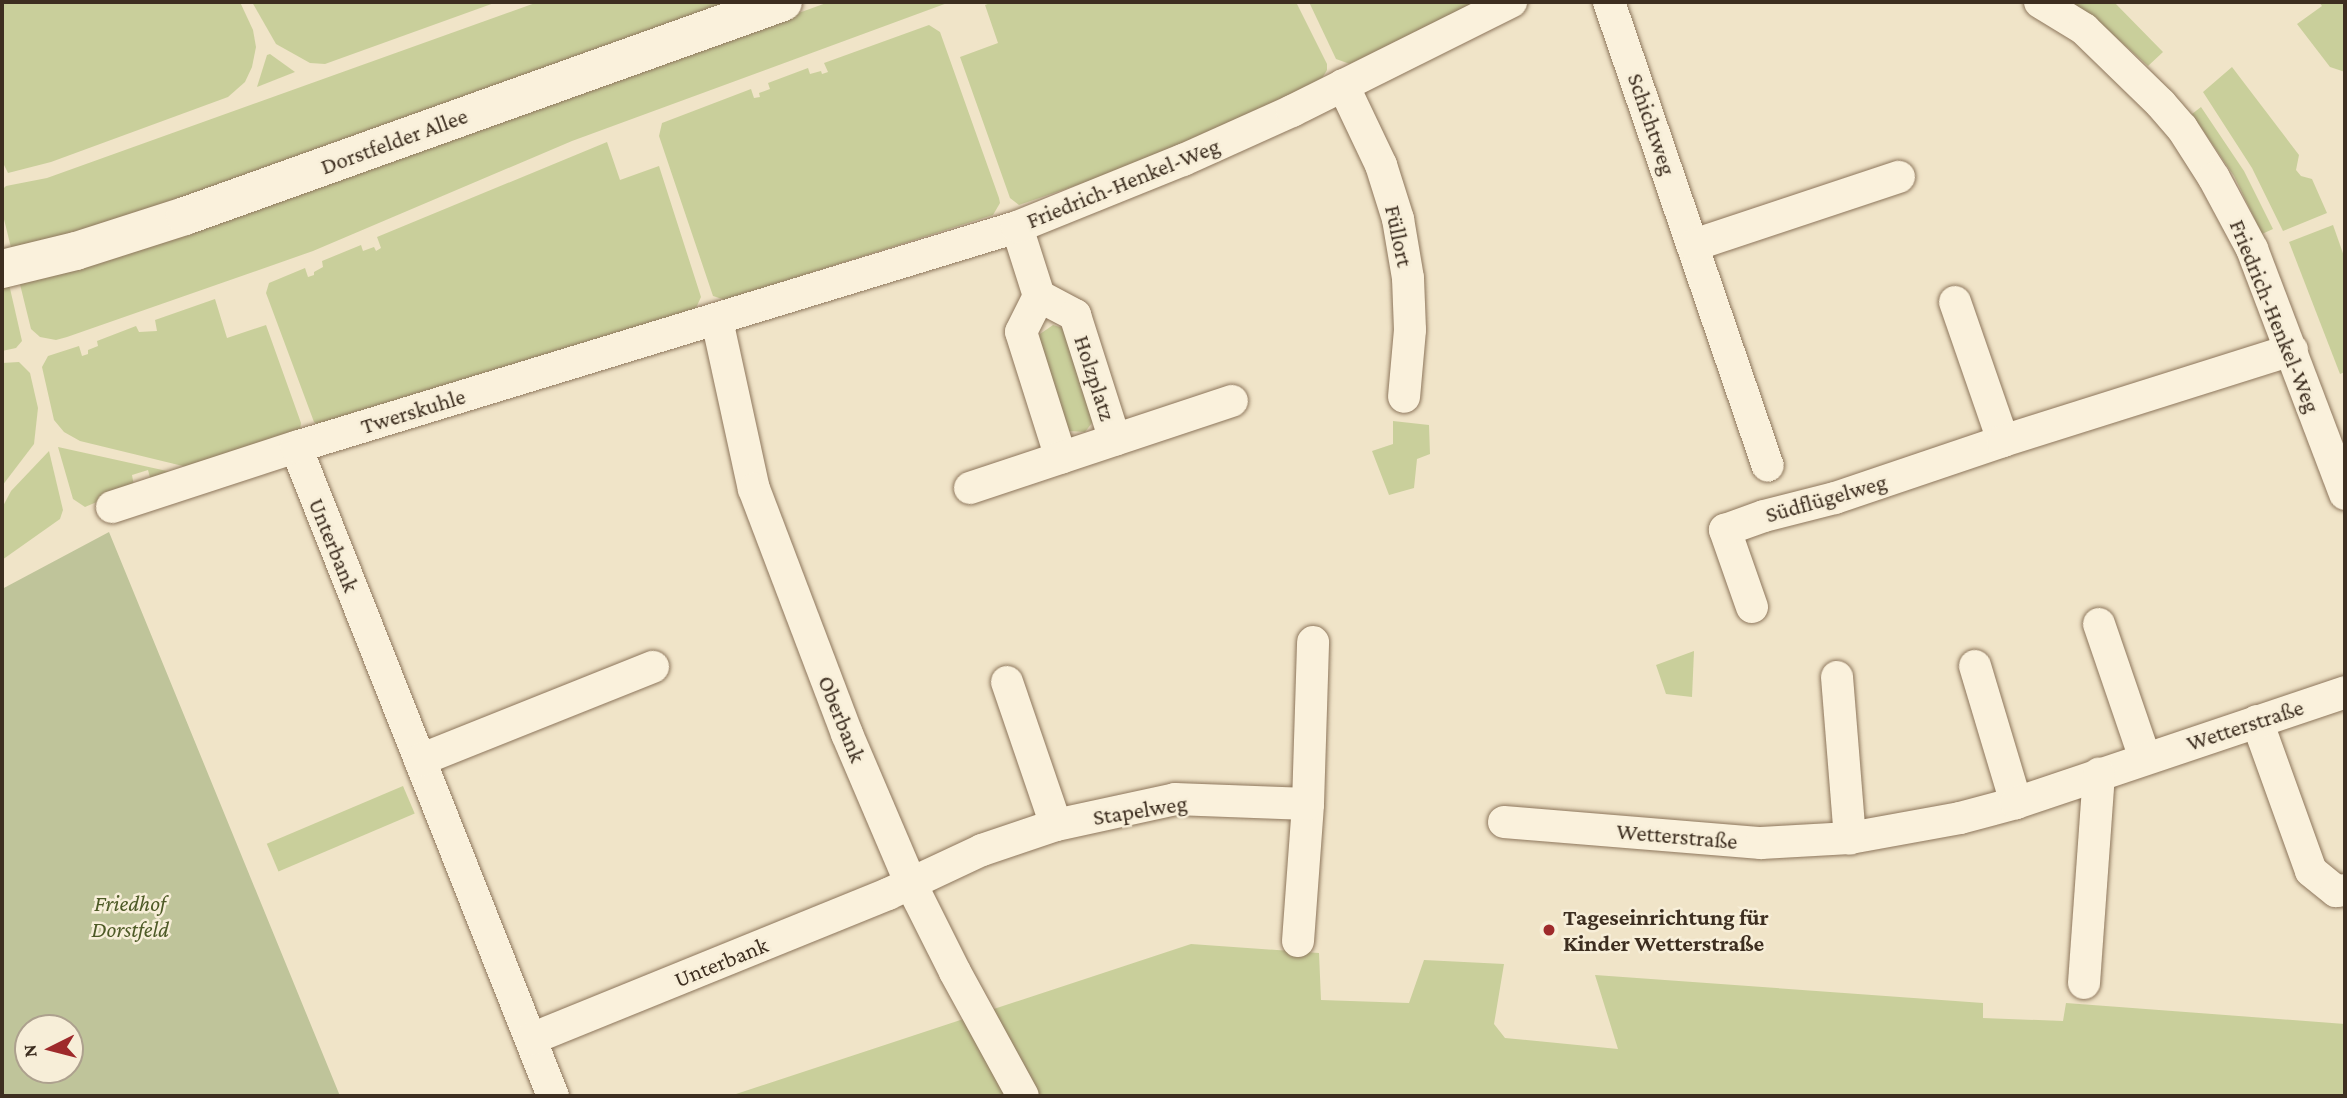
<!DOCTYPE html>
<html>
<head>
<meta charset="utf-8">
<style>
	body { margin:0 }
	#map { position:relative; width:2347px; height:1098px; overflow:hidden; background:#f0e4c8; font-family:"Crimson Pro",serif }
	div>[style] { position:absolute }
	.green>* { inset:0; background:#c9cf9b; transform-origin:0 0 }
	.cemetery>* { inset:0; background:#bfc49a }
	.roads { filter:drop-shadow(0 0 2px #8d765c) drop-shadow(0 0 2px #8d765c) }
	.minor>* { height:32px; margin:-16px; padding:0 16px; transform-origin:16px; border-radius:16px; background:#faf1dc }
	.secondary>* { height:38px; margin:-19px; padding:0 19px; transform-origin:19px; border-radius:19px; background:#faf1dc }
	.dots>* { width:19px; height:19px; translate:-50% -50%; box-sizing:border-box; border:4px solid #f7eed8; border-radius:50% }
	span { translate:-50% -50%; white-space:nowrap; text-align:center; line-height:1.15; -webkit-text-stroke:5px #f7eed8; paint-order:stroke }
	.street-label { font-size:23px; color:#3d2e20 }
	.park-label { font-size:23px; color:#4d5a26; font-style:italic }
	.poi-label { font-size:23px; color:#3d2e20; font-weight:700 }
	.left { translate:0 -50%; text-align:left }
	.frame { position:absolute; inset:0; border:4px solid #3d2e20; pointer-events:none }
	.north { position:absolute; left:14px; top:1014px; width:70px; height:70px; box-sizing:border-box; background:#f7eed8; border:2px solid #ada18e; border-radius:50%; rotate:264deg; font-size:19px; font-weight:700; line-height:28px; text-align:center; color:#3d2e20 }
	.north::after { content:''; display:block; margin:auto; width:24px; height:32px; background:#9e2a2b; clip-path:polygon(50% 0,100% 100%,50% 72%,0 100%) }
</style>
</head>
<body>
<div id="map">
	<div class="green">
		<i style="clip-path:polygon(2px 2px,240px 2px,253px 30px,256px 47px,252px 67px,245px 82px,228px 97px,51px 162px,8px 173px,2px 161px)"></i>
		<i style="clip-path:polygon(252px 2px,497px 2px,325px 64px,310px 63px,276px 44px)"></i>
		<i style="clip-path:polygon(538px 2px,742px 2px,407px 154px,829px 2px,950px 2px,572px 141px,313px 251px,67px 337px,56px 340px,40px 337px,31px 329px,2px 211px,2px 190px,6px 186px,47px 178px)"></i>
		<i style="clip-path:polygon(993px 2px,1296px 2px,1327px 64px,1327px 70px,1321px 80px,1225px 125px,1118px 171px,1019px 205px,1010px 198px,960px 57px,998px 43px,985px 5px)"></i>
		<i style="clip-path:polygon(1309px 2px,1475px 2px,1350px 64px,1336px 59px)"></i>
		<i style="clip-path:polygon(2071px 2px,2114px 2px,2163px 52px,2148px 66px,2097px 20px)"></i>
		<i style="clip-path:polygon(2319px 2px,2345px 2px,2345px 72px,2330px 67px,2297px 24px,2322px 6px)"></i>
		<i style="clip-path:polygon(929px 25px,940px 32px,999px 198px,1000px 203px,993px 215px,725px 300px,713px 296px,659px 136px,662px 123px,751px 89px,754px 98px,760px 97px,759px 93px,770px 89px,768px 83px,808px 68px,810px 74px,821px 71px,822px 74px,828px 72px,824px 63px)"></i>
		<i style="clip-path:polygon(270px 54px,295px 72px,257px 87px,267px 55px)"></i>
		<i style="clip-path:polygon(2232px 67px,2299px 155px,2296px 170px,2301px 176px,2312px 179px,2327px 213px,2283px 231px,2252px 168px,2203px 92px)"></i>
		<i style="clip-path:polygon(2201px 107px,2244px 171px,2273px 229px,2262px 234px,2234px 176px,2192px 114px)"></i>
		<i style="clip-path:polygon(607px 142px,620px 180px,659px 166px,701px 297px,695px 310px,318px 425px,314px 422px,266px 293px,269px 283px,305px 268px,308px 277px,314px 275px,314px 272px,323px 267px,322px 261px,361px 245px,363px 251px,374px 247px,376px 251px,381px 248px,377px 237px)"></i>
		<i style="clip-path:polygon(2333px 225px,2345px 259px,2345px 372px,2340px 374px,2289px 242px)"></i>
		<i style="clip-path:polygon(9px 284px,22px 341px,16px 348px,2px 351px,2px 285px)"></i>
		<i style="clip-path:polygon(215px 299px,227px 338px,266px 325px,301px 423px,300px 430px,191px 468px,80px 441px,64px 432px,54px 420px,42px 367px,48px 356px,79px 346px,82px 356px,88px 354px,88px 350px,98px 346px,97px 341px,136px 326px,139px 332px,157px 331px,155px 320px)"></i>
		<i style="clip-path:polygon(1053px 325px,1063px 328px,1095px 419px,1085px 432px,1069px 431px,1064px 424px,1038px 344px,1040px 334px)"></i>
		<i style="clip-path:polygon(19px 362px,30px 373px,38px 408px,34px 444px,2px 486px,2px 363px)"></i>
		<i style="clip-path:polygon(1393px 421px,1429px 425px,1430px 454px,1417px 459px,1414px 488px,1389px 495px,1372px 451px,1393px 444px)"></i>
		<i style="clip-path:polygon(58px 447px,176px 473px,151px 481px,148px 470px,132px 475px,134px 486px,85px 507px,73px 499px)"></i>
		<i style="clip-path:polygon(49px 451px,63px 510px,60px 519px,2px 560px,2px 508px,11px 491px)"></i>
		<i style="clip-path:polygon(1694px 651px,1692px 697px,1666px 694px,1656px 665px)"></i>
		<i style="left:403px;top:786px;width:30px;height:148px;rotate:67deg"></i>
		<i style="clip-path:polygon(1191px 944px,1319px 953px,1321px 1000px,1409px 1003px,1424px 960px,1504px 964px,1494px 1024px,1505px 1038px,1618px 1049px,1595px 975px,1983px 1003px,1983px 1018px,2063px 1021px,2066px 1003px,2345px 1024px,2345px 1096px,730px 1096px)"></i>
	</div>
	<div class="cemetery">
		<i style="clip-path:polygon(evenodd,109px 532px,340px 1096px,2px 1096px,2px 589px,109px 532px,28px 1028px,70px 1028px,70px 1070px,28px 1070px,28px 1028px)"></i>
	</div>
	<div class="roads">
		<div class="minor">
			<i style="left:1609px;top:2px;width:490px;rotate:71.1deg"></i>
			<i style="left:2040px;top:2px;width:52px;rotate:31.5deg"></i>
			<i style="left:2084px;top:29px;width:107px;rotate:44.2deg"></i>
			<i style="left:2161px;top:104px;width:32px;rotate:49deg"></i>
			<i style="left:2182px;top:128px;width:59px;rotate:57.4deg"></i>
			<i style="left:2214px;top:178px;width:81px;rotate:61.8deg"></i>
			<i style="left:2252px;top:249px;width:262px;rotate:69.2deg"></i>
			<i style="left:1343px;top:85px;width:89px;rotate:64.6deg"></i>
			<i style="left:1381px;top:165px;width:57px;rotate:72.5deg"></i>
			<i style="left:1398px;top:219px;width:60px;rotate:80.4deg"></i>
			<i style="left:1408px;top:278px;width:52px;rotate:87.8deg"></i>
			<i style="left:1410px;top:330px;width:67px;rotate:95.1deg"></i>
			<i style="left:1017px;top:227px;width:72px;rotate:72.3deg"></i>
			<i style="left:1039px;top:296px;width:40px;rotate:116.6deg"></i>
			<i style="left:1021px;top:332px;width:132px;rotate:72.4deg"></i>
			<i style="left:1694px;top:245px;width:216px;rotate:-18.4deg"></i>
			<i style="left:1039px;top:296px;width:41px;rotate:27.8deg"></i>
			<i style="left:1075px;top:315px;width:131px;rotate:72.3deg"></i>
			<i style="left:1955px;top:302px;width:147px;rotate:70.9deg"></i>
			<i style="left:717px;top:320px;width:173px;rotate:77.7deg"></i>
			<i style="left:754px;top:489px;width:262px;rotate:69.2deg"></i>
			<i style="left:847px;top:734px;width:163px;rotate:66.9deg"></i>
			<i style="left:911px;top:884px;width:98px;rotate:63.4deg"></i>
			<i style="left:955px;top:972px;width:141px;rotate:61.3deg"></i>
			<i style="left:296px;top:447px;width:698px;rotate:68.4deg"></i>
			<i style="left:970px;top:488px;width:276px;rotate:-18.4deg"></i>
			<i style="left:112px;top:507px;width:194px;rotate:-18.1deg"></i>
			<i style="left:296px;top:447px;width:754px;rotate:-16.97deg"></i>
			<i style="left:1017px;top:227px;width:179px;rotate:-22deg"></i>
			<i style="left:1183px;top:160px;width:120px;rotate:-24.2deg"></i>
			<i style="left:1292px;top:111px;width:245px;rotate:-26.5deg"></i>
			<i style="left:1752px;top:607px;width:82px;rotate:-109.3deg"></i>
			<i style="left:1725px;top:530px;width:41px;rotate:-19.7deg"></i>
			<i style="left:1764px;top:516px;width:73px;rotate:-14.2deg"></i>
			<i style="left:1835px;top:498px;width:177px;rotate:-18.7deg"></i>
			<i style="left:2003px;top:441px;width:303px;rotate:-17.5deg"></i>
			<i style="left:2099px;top:624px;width:142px;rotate:71.1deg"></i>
			<i style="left:1975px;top:666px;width:143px;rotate:73.3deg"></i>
			<i style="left:1837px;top:677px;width:162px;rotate:85.4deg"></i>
			<i style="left:1007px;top:682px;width:151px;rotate:71.1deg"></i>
			<i style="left:2257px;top:721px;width:159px;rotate:70.2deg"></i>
			<i style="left:2311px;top:871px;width:32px;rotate:39deg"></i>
			<i style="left:2336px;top:891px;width:9px;rotate:-6deg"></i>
			<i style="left:420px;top:760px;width:251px;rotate:-21.8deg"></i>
			<i style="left:1504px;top:822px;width:258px;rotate:4.7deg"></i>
			<i style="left:1761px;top:843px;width:89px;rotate:-3.2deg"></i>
			<i style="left:1850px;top:838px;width:112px;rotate:-10.3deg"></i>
			<i style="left:1960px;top:818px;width:58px;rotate:-15deg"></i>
			<i style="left:2016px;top:803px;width:347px;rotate:-18.6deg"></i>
			<i style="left:1298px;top:941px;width:137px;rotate:-85.8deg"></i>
			<i style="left:1308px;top:804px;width:162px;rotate:-88.2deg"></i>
			<i style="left:2084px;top:983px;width:210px;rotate:-85.9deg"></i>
			<i style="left:531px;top:1039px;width:385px;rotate:-22.1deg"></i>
			<i style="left:888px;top:894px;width:104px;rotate:-25.1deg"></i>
			<i style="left:982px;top:850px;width:78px;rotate:-18.7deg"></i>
			<i style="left:1056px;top:825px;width:122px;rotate:-12.3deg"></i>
			<i style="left:1175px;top:799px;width:133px;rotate:2.2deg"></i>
		</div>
		<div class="secondary">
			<i style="left:2px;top:269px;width:76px;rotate:-13.7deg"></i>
			<i style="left:76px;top:251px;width:114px;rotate:-17.8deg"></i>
			<i style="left:185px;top:216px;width:635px;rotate:-19.69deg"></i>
		</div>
	</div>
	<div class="dots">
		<i style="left:1549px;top:930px;background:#9e2a2b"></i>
	</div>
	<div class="street-label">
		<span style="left:1652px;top:124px;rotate:71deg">Schichtweg</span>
		<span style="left:394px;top:141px;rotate:-20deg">Dorstfelder Allee</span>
		<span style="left:1123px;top:183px;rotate:-22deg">Friedrich-Henkel-Weg</span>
		<span style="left:1399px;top:236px;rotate:78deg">Füllort</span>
		<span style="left:2275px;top:316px;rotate:68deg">Friedrich-Henkel-Weg</span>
		<span style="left:1095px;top:378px;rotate:72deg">Holzplatz</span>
		<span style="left:413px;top:411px;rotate:-17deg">Twerskuhle</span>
		<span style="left:1826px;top:498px;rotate:-16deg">Südflügelweg</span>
		<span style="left:334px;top:545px;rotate:68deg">Unterbank</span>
		<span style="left:842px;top:719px;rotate:68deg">Oberbank</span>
		<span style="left:2245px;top:725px;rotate:-18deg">Wetterstraße</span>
		<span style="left:1140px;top:810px;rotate:-9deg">Stapelweg</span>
		<span style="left:1677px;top:836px;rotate:5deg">Wetterstraße</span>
		<span style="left:721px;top:962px;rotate:-22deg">Unterbank</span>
	</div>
	<div class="park-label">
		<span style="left:130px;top:916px">Friedhof<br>Dorstfeld</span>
	</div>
	<div class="poi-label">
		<span class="left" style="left:1563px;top:930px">Tageseinrichtung für<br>Kinder Wetterstraße</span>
	</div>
	<div class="frame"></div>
	<div class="north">N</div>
</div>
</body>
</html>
